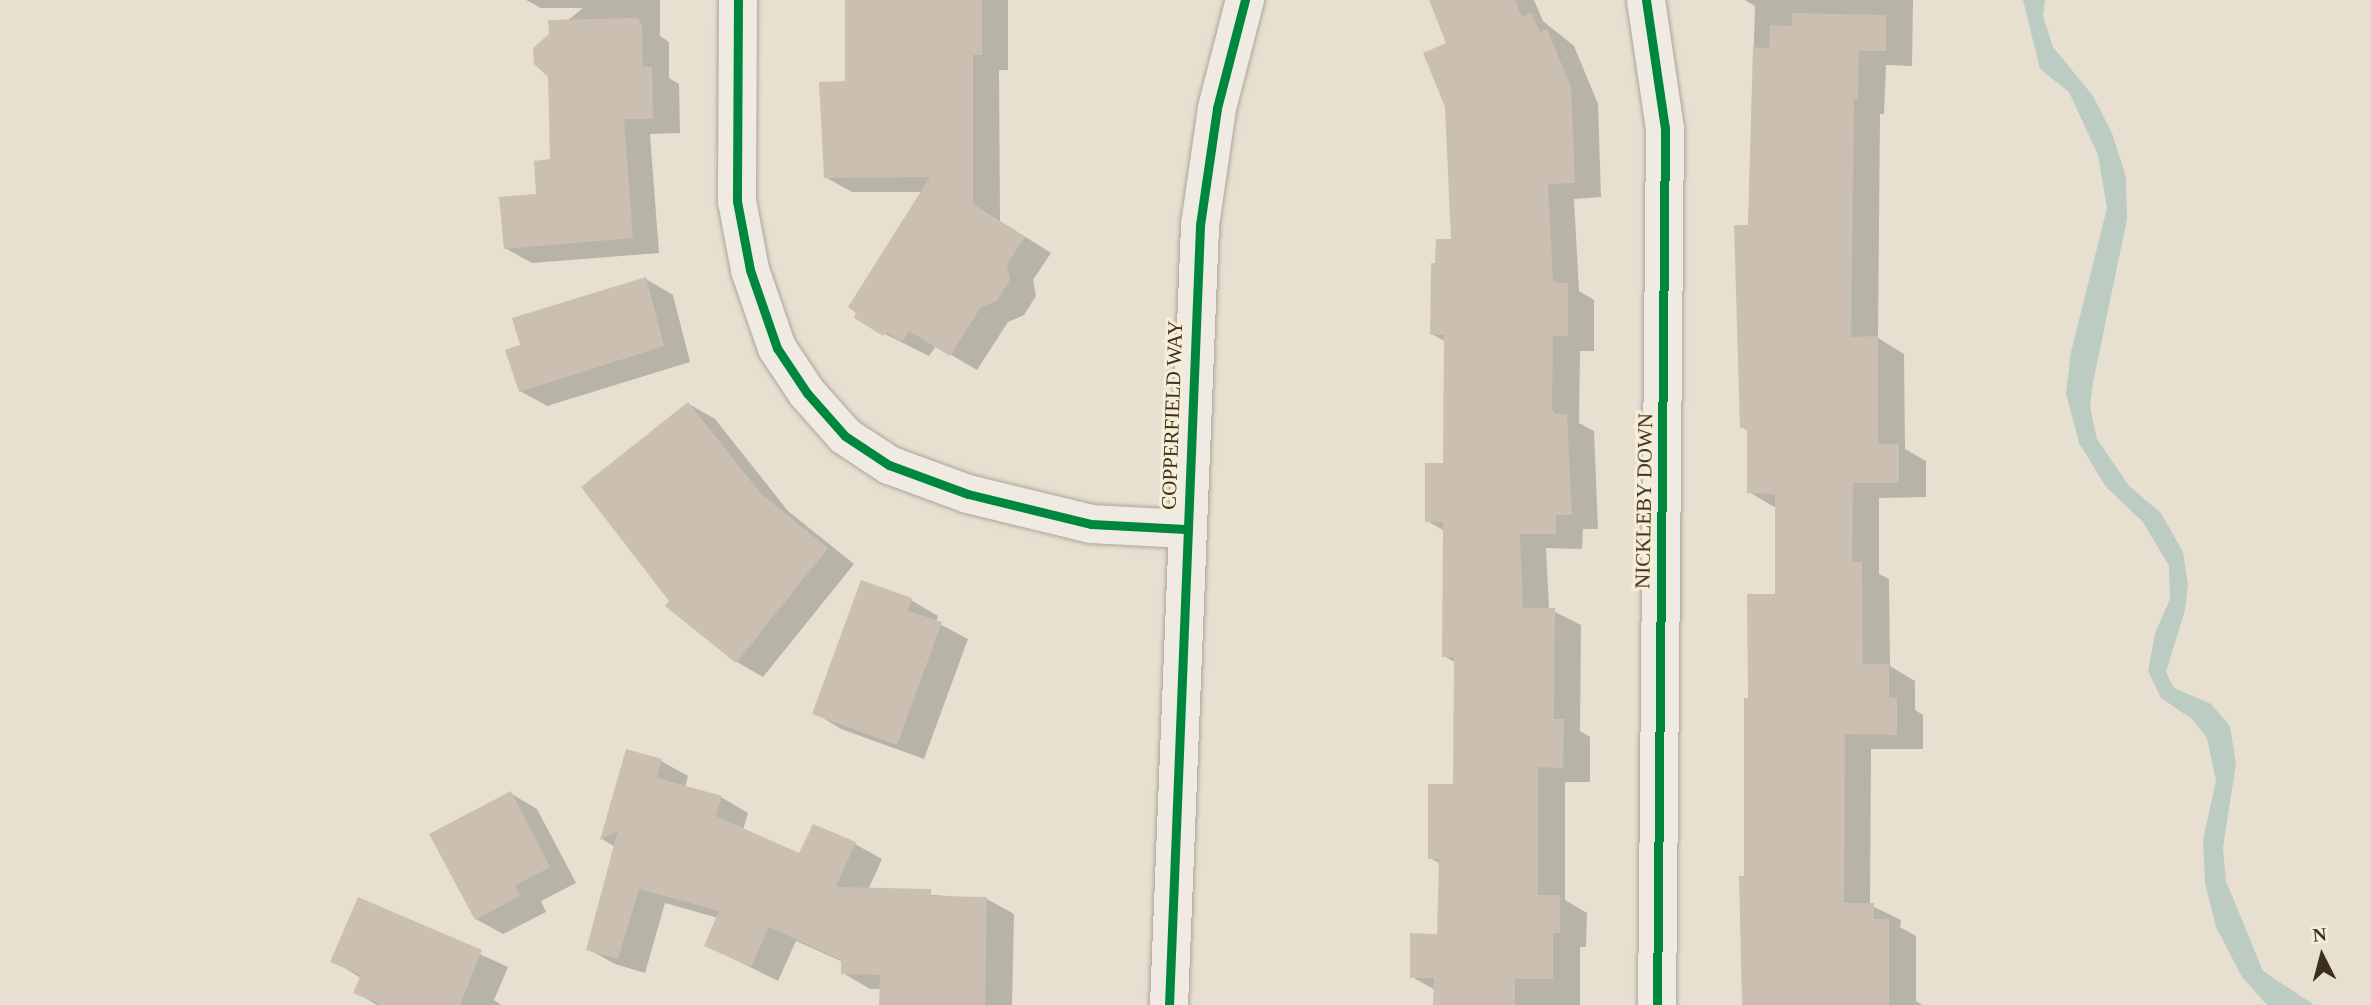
<!DOCTYPE html>
<html>
<head>
<meta charset="utf-8">
<style>
	body { margin:0 }
	#map { position:relative; width:2371px; height:1005px; overflow:hidden; background:#e7e0d1; font-family:Georgia,serif }
	div>[style] { position:absolute }
	.water>* { inset:0; background:#bcccc2 }
	.shadow>* { inset:0; background:#0003 }
	.building>* { inset:0; background:#cbbfb2 }
	.roads { filter:drop-shadow(0 0 2px #ada599) drop-shadow(0 0 2px #ada599) }
	.minor>* { height:38px; margin:-19px; padding:0 19px; transform-origin:19px; border-radius:19px; background:#efebe3 }
	.cycleway>* { height:9px; margin:-4.5px; padding:0 4.5px; transform-origin:4.5px; border-radius:4.5px; background:#00873e }
	span { translate:-50% -50%; white-space:nowrap; text-align:center; line-height:1.15; -webkit-text-stroke:6px #f7eed8; paint-order:stroke }
	.street-label { font-size:21px; color:#3d2e20 }
	.north { position:absolute; left:2287px; top:921px; width:70px; height:70px; -webkit-text-stroke:5px #f7eed8; paint-order:stroke; rotate:354deg; font-size:19px; font-weight:700; line-height:28px; text-align:center; color:#3d2e20 }
	.north::after { content:''; display:block; margin:auto; width:24px; height:32px; background:#3d2e20; clip-path:polygon(50% 0,100% 100%,50% 72%,0 100%) }
</style>
</head>
<body>
<div id="map">
	<div class="water">
		<i style="clip-path:polygon(2023px 0,2045px 0,2043px 16px,2053px 47px,2093px 96px,2112px 133px,2126px 177px,2127px 219px,2093px 383px,2090px 407px,2097px 439px,2129px 486px,2161px 513px,2183px 552px,2188px 585px,2185px 610px,2166px 672px,2174px 688px,2211px 704px,2230px 726px,2236px 764px,2223px 847px,2226px 881px,2263px 971px,2314px 1005px,2267px 1005px,2242px 977px,2216px 927px,2205px 883px,2203px 840px,2216px 781px,2207px 738px,2192px 719px,2161px 698px,2148px 671px,2155px 633px,2170px 599px,2169px 566px,2143px 522px,2106px 487px,2079px 443px,2066px 393px,2071px 352px,2107px 208px,2098px 155px,2069px 92px,2040px 69px)"></i>
	</div>
	<div class="shadow">
		<i style="clip-path:polygon(526px 0,660px 0,660px 36px,669px 42px,669px 78px,679px 84px,680px 133px,650px 134px,659px 253px,532px 263px,505px 248px,538px 195px,552px 161px,550px 76px,534px 48px,583px 8px,541px 8px)"></i>
		<i style="clip-path:polygon(846px 0,1008px 0,1008px 70px,999px 70px,1000px 221px,1051px 253px,1033px 280px,1036px 296px,1024px 315px,1008px 322px,977px 370px,936px 346px,929px 356px,883px 333px,923px 192px,852px 192px,825px 177px,847px 83px)"></i>
		<i style="clip-path:polygon(1453px 0,1534px 0,1543px 21px,1574px 46px,1598px 104px,1601px 197px,1574px 199px,1579px 291px,1594px 300px,1594px 351px,1580px 351px,1579px 423px,1594px 431px,1598px 529px,1583px 529px,1582px 549px,1546px 548px,1549px 609px,1581px 625px,1580px 731px,1590px 737px,1590px 782px,1565px 782px,1565px 900px,1587px 913px,1586px 947px,1580px 947px,1580px 1005px,1435px 1005px,1435px 990px,1412px 977px,1439px 935px,1441px 864px,1430px 858px,1455px 786px,1456px 663px,1444px 656px,1445px 531px,1427px 521px,1445px 465px,1446px 342px,1432px 334px,1437px 265px,1453px 241px,1448px 44px)"></i>
		<i style="clip-path:polygon(1745px 0,1913px 0,1912px 66px,1886px 65px,1884px 114px,1880px 114px,1878px 338px,1904px 354px,1905px 449px,1926px 461px,1926px 497px,1879px 498px,1879px 574px,1889px 579px,1890px 666px,1915px 681px,1915px 710px,1923px 715px,1923px 749px,1871px 749px,1870px 905px,1901px 920px,1900px 927px,1916px 936px,1916px 1001px,1922px 1005px,1744px 1005px,1746px 700px,1750px 700px,1776px 595px,1776px 508px,1749px 492px,1748px 431px,1742px 427px,1755px 6px)"></i>
		<i style="clip-path:polygon(646px 279px,673px 295px,690px 362px,547px 406px,520px 391px,522px 346px)"></i>
		<i style="clip-path:polygon(689px 404px,715px 419px,788px 511px,854px 564px,763px 677px,737px 662px,671px 601px)"></i>
		<i style="clip-path:polygon(862px 582px,911px 600px,938px 616px,936px 622px,968px 639px,924px 759px,841px 729px,815px 713px)"></i>
		<i style="clip-path:polygon(627px 751px,661px 761px,688px 776px,685px 788px,721px 797px,748px 813px,743px 830px,800px 855px,855px 844px,882px 859px,868px 890px,987px 899px,1014px 914px,1012px 1005px,881px 1005px,881px 989px,870px 989px,843px 973px,843px 962px,796px 941px,778px 981px,706px 945px,718px 918px,665px 903px,645px 973px,615px 964px,588px 949px,615px 847px,602px 839px)"></i>
		<i style="clip-path:polygon(510px 793px,537px 809px,576px 883px,541px 901px,546px 912px,503px 934px,476px 919px)"></i>
		<i style="clip-path:polygon(359px 899px,508px 967px,494px 1000px,501px 1005px,377px 1005px,355px 992px,361px 978px,333px 961px)"></i>
	</div>
	<div class="building">
		<i style="clip-path:polygon(845px 0,982px 0,982px 55px,973px 55px,973px 204px,1025px 237px,1007px 264px,1010px 280px,997px 301px,981px 307px,950px 356px,909px 331px,902px 342px,887px 332px,883px 336px,854px 318px,856px 313px,848px 307px,930px 177px,824px 178px,819px 82px,845px 81px)"></i>
		<i style="clip-path:polygon(1429px 0,1515px 0,1522px 17px,1531px 12px,1540px 32px,1547px 29px,1571px 87px,1575px 183px,1548px 184px,1553px 282px,1568px 283px,1568px 336px,1553px 336px,1552px 409px,1555px 414px,1567px 414px,1572px 515px,1556px 515px,1556px 534px,1520px 534px,1523px 608px,1555px 608px,1554px 719px,1564px 719px,1563px 768px,1538px 767px,1538px 895px,1560px 895px,1560px 933px,1553px 933px,1553px 979px,1515px 979px,1515px 1005px,1433px 1005px,1434px 978px,1410px 978px,1410px 933px,1437px 934px,1439px 859px,1428px 859px,1428px 784px,1453px 784px,1454px 657px,1442px 657px,1443px 522px,1425px 522px,1425px 463px,1443px 463px,1444px 335px,1430px 335px,1431px 263px,1435px 263px,1436px 239px,1451px 239px,1445px 107px,1423px 53px,1446px 43px)"></i>
		<i style="clip-path:polygon(1792px 13px,1886px 15px,1886px 51px,1859px 51px,1858px 99px,1854px 99px,1851px 337px,1878px 336px,1878px 444px,1899px 444px,1899px 483px,1853px 483px,1852px 562px,1862px 562px,1863px 664px,1889px 664px,1889px 697px,1897px 698px,1897px 735px,1845px 734px,1844px 903px,1874px 903px,1874px 919px,1889px 919px,1889px 1005px,1742px 1005px,1739px 876px,1744px 876px,1744px 698px,1748px 698px,1747px 594px,1775px 594px,1775px 494px,1747px 493px,1747px 428px,1740px 428px,1734px 225px,1748px 225px,1753px 47px,1769px 48px,1770px 25px,1792px 26px)"></i>
		<i style="clip-path:polygon(638px 18px,642px 25px,643px 67px,652px 67px,653px 119px,624px 119px,633px 238px,504px 249px,499px 197px,536px 194px,534px 161px,550px 159px,548px 77px,534px 64px,533px 48px,549px 34px,548px 20px)"></i>
		<i style="clip-path:polygon(646px 277px,664px 346px,519px 392px,505px 350px,520px 345px,512px 318px)"></i>
		<i style="clip-path:polygon(688px 402px,761px 494px,828px 548px,736px 663px,665px 606px,669px 601px,581px 487px)"></i>
		<i style="clip-path:polygon(861px 580px,912px 598px,908px 611px,942px 622px,897px 745px,812px 714px)"></i>
		<i style="clip-path:polygon(626px 749px,662px 759px,657px 778px,722px 796px,716px 816px,799px 853px,813px 824px,856px 842px,836px 887px,931px 889px,931px 896px,987px 897px,985px 1005px,879px 1005px,880px 975px,841px 974px,841px 960px,769px 927px,751px 967px,704px 946px,719px 911px,639px 889px,618px 959px,586px 950px,618px 830px,600px 840px)"></i>
		<i style="clip-path:polygon(511px 791px,550px 867px,515px 886px,520px 896px,475px 920px,429px 834px)"></i>
		<i style="clip-path:polygon(358px 897px,482px 950px,460px 1005px,382px 1005px,353px 993px,361px 975px,330px 962px)"></i>
	</div>
	<div class="roads">
		<div class="minor">
			<i style="left:738px;top:0;width:201px;rotate:90.3deg"></i>
			<i style="left:737px;top:201px;width:70px;rotate:79.3deg"></i>
			<i style="left:750px;top:270px;width:83px;rotate:70.9deg"></i>
			<i style="left:777px;top:348px;width:54px;rotate:56.3deg"></i>
			<i style="left:807px;top:393px;width:57px;rotate:48.5deg"></i>
			<i style="left:845px;top:436px;width:53px;rotate:33.4deg"></i>
			<i style="left:889px;top:465px;width:84px;rotate:20.2deg"></i>
			<i style="left:968px;top:494px;width:127px;rotate:13.7deg"></i>
			<i style="left:1091px;top:524px;width:94px;rotate:3deg"></i>
			<i style="left:1646px;top:0;width:129px;rotate:81.6deg"></i>
			<i style="left:1665px;top:128px;width:877px;rotate:90.52deg"></i>
			<i style="left:1169px;top:1005px;width:781px;rotate:-87.72deg"></i>
			<i style="left:1200px;top:225px;width:118px;rotate:-81.7deg"></i>
			<i style="left:1217px;top:108px;width:112px;rotate:-75.5deg"></i>
		</div>
	</div>
	<div class="cycleway">
		<i style="left:738px;top:0;width:201px;rotate:90.3deg"></i>
		<i style="left:737px;top:201px;width:70px;rotate:79.3deg"></i>
		<i style="left:750px;top:270px;width:83px;rotate:70.9deg"></i>
		<i style="left:777px;top:348px;width:54px;rotate:56.3deg"></i>
		<i style="left:807px;top:393px;width:57px;rotate:48.5deg"></i>
		<i style="left:845px;top:436px;width:53px;rotate:33.4deg"></i>
		<i style="left:889px;top:465px;width:84px;rotate:20.2deg"></i>
		<i style="left:968px;top:494px;width:127px;rotate:13.7deg"></i>
		<i style="left:1091px;top:524px;width:94px;rotate:3deg"></i>
		<i style="left:1646px;top:0;width:129px;rotate:81.6deg"></i>
		<i style="left:1665px;top:128px;width:877px;rotate:90.52deg"></i>
		<i style="left:1169px;top:1005px;width:781px;rotate:-87.72deg"></i>
		<i style="left:1200px;top:225px;width:118px;rotate:-81.7deg"></i>
		<i style="left:1217px;top:108px;width:112px;rotate:-75.5deg"></i>
	</div>
	<div class="street-label">
		<span style="left:1172px;top:415px;rotate:-88deg">COPPERFIELD WAY</span>
		<span style="left:1644px;top:501px;rotate:-89deg">NICKLEBY DOWN</span>
	</div>
	<div class="north">N</div>
</div>
</body>
</html>
